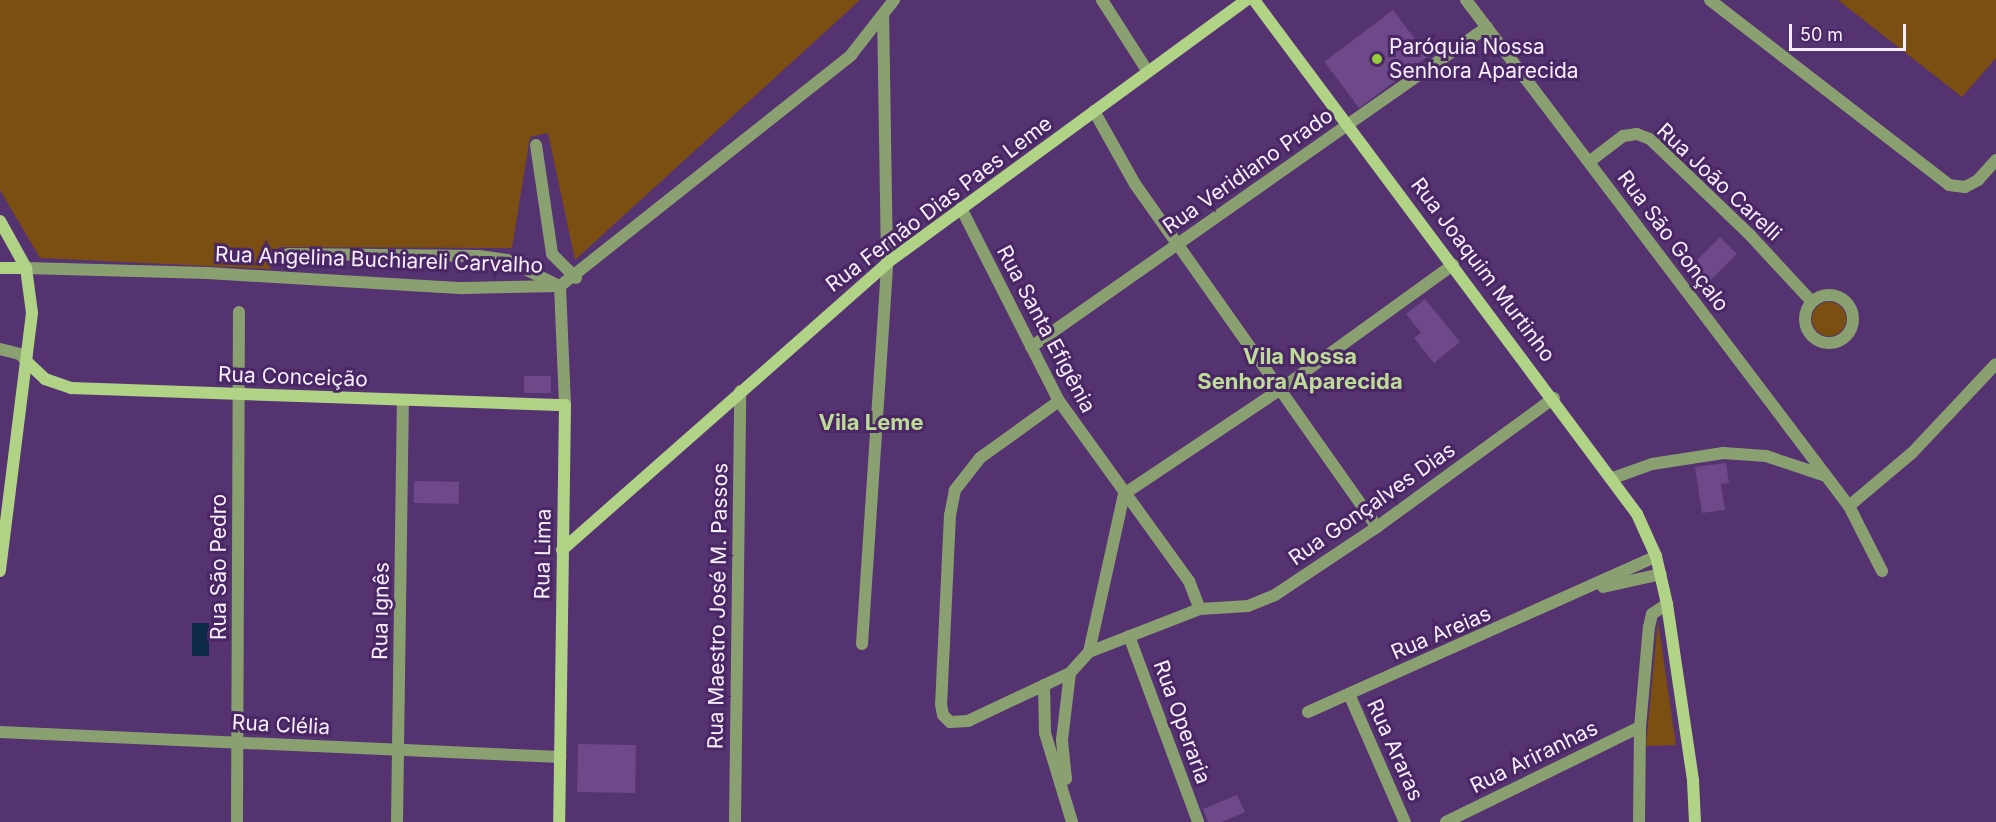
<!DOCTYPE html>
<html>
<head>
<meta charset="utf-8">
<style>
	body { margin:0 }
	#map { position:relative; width:1996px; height:822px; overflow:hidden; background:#553270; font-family:Inter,sans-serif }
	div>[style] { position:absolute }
	.green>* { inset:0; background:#7b4e12 }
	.round { border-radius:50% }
	.water>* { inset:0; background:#0c2a45; transform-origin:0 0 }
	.building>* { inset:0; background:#6d4989; transform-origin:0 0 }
	.street>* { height:12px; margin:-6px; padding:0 6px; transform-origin:6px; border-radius:6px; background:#8aa070 }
	.street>.ring { margin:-6px; padding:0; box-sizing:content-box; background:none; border:12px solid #8aa070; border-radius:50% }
	.secondary>* { height:12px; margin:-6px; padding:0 6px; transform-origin:6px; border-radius:6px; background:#b0d386 }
	.dots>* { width:16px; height:16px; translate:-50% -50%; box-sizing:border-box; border:3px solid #4a2764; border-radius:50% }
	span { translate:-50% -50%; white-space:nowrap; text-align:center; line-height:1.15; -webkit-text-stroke:6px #4a2764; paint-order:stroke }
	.poi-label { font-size:21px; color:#f5eefd }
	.left { translate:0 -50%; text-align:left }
	.street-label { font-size:21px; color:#f5eefd }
	.neighbourhood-label { font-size:22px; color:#bddd96; font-weight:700 }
	.scale { position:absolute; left:1789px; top:24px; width:117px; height:27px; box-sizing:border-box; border:3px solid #f5eefd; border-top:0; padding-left:8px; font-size:18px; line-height:21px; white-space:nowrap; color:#f5eefd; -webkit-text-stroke:4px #4a2764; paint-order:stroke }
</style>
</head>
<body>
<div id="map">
	<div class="green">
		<i style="clip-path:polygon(0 0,860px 0,575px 260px,548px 133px,530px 137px,512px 248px,279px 247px,270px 269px,40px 258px,0 190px)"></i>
		<i style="clip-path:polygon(1838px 0,1996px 0,1996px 58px,1962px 97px)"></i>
		<i class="round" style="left:1812px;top:302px;width:34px;height:34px"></i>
		<i style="clip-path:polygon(1658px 621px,1676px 745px,1646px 746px)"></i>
	</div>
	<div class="water">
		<i style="left:192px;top:623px;width:17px;height:33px"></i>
	</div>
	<div class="building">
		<i style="left:1393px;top:10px;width:58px;height:86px;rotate:53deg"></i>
		<i style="left:1720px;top:237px;width:24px;height:49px;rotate:45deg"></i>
		<i style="clip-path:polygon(1425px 299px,1460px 342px,1434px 363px,1414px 338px,1421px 333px,1406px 314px)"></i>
		<i style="left:524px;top:376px;width:27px;height:17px"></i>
		<i style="clip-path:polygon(1726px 463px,1729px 483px,1721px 484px,1725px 510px,1702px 513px,1695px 467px)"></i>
		<i style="left:414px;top:481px;width:45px;height:22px;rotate:1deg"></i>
		<i style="left:578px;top:744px;width:58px;height:48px;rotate:1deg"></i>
		<i style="clip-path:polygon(1237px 795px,1245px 812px,1222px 822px,1208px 822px,1203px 809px)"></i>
	</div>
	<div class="street">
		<i style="left:1102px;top:0;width:85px;rotate:57.4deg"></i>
		<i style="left:1466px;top:0;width:635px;rotate:52.88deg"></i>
		<i style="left:1849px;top:506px;width:73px;rotate:63.1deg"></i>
		<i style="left:1710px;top:0;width:302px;rotate:37.7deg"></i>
		<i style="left:1949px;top:185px;width:16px;rotate:7deg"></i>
		<i style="left:1965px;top:187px;width:15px;rotate:-28deg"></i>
		<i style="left:1978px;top:180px;width:27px;rotate:-48deg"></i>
		<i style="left:1094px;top:111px;width:84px;rotate:60.7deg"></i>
		<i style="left:1135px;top:184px;width:420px;rotate:54.8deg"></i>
		<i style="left:536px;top:145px;width:110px;rotate:81.6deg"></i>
		<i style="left:552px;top:254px;width:34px;rotate:45deg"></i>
		<i style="left:1589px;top:162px;width:43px;rotate:-37.4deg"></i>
		<i style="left:1623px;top:136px;width:14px;rotate:-8deg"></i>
		<i style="left:1637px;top:134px;width:14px;rotate:21deg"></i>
		<i style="left:1650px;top:139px;width:139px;rotate:43.8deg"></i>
		<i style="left:1750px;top:235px;width:91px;rotate:47.2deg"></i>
		<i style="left:961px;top:208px;width:216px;rotate:63.1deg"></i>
		<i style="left:1059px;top:401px;width:222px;rotate:54.2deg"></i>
		<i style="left:1189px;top:581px;width:30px;rotate:69deg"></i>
		<i style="left:288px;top:254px;width:191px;rotate:0.6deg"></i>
		<i style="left:479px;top:256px;width:28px;rotate:8deg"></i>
		<i style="left:507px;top:260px;width:58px;rotate:26.6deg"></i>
		<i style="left:26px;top:268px;width:181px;rotate:1.6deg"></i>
		<i style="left:207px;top:273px;width:256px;rotate:3.4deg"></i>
		<i style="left:463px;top:288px;width:97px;rotate:-1.2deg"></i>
		<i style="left:560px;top:286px;width:372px;rotate:-38.4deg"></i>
		<i style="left:851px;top:55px;width:70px;rotate:-52deg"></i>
		<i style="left:560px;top:286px;width:119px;rotate:87.6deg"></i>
		<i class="ring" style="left:1805px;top:295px;width:36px;height:36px"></i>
		<i style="left:1031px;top:347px;width:557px;rotate:-35.06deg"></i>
		<i style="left:0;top:349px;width:21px;rotate:14deg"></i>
		<i style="left:20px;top:354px;width:11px;rotate:49deg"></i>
		<i style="left:1059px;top:401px;width:97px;rotate:144.2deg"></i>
		<i style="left:980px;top:458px;width:41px;rotate:128deg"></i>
		<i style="left:955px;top:490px;width:25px;rotate:101deg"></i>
		<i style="left:950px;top:515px;width:189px;rotate:92.7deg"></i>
		<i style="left:941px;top:704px;width:11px;rotate:80deg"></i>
		<i style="left:943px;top:715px;width:10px;rotate:45deg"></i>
		<i style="left:950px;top:722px;width:18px;rotate:-3deg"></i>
		<i style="left:968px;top:721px;width:113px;rotate:-25.2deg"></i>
		<i style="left:1070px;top:673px;width:28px;rotate:-48deg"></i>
		<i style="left:1089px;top:652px;width:119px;rotate:-21.2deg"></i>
		<i style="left:1200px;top:609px;width:48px;rotate:-3.6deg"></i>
		<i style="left:1248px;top:606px;width:29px;rotate:-22deg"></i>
		<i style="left:1275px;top:595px;width:123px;rotate:-33.7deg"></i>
		<i style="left:1377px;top:527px;width:219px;rotate:-36.1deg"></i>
		<i style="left:1613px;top:478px;width:41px;rotate:-19.7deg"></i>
		<i style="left:1652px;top:464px;width:72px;rotate:-8.8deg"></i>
		<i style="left:1723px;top:453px;width:43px;rotate:4deg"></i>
		<i style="left:1766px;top:456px;width:60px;rotate:18.4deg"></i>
		<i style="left:1849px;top:506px;width:82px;rotate:-40.1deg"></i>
		<i style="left:1912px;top:453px;width:122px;rotate:-46.7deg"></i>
		<i style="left:1603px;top:587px;width:59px;rotate:-12.6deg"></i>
		<i style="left:1129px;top:636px;width:198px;rotate:69.6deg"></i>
		<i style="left:862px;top:644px;width:382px;rotate:-86.2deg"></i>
		<i style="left:887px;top:263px;width:246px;rotate:-90.9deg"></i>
		<i style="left:1089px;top:652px;width:162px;rotate:-77.5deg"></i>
		<i style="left:1124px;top:494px;width:185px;rotate:-33.8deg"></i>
		<i style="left:1278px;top:391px;width:216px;rotate:-35.8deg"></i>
		<i style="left:1044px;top:685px;width:48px;rotate:88.8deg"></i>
		<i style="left:1045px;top:733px;width:93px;rotate:73.1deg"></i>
		<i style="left:1349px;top:694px;width:140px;rotate:66.4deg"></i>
		<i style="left:1308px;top:712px;width:381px;rotate:-24.1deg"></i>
		<i style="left:0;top:732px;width:561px;rotate:2.56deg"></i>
		<i style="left:1066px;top:779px;width:39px;rotate:-96deg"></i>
		<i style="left:1062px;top:740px;width:67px;rotate:-83.2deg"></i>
		<i style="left:237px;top:822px;width:510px;rotate:-89.78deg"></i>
		<i style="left:397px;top:822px;width:421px;rotate:-89.2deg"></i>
		<i style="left:735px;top:822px;width:431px;rotate:-89.3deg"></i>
		<i style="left:1446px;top:822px;width:216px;rotate:-26.1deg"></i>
		<i style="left:1639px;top:822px;width:95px;rotate:-89.4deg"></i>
		<i style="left:1640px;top:727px;width:100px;rotate:-84.9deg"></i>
		<i style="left:1649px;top:627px;width:13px;rotate:-77deg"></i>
		<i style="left:1652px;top:614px;width:18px;rotate:-34deg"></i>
	</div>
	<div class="secondary">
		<i style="left:1254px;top:0;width:641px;rotate:53.31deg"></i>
		<i style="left:1637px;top:514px;width:46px;rotate:65.7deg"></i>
		<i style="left:1656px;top:556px;width:49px;rotate:77.1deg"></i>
		<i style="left:1667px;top:604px;width:179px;rotate:81.6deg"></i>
		<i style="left:1693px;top:781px;width:41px;rotate:87.2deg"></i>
		<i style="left:0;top:221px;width:54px;rotate:61deg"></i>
		<i style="left:26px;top:268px;width:45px;rotate:82.4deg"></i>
		<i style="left:32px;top:313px;width:260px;rotate:97.1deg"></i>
		<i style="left:0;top:268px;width:26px"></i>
		<i style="left:27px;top:362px;width:25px;rotate:43deg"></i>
		<i style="left:45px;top:379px;width:28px;rotate:19deg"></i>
		<i style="left:71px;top:388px;width:494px;rotate:2deg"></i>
		<i style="left:565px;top:405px;width:417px;rotate:90.8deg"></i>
		<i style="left:562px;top:550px;width:434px;rotate:-41.4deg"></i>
		<i style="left:887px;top:263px;width:445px;rotate:-36.2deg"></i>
	</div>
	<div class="dots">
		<i style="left:1377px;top:59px;background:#95cc3b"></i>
	</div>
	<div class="poi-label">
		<span class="left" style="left:1389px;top:59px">Paróquia Nossa<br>Senhora Aparecida</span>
	</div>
	<div class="street-label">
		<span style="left:1248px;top:171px;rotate:-35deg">Rua Veridiano Prado</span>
		<span style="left:1719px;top:182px;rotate:43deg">Rua João Carelli</span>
		<span style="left:939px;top:204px;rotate:-37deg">Rua Fernão Dias Paes Leme</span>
		<span style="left:1673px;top:241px;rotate:53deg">Rua São Gonçalo</span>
		<span style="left:379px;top:260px;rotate:2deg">Rua Angelina Buchiareli Carvalho</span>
		<span style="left:1483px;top:270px;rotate:53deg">Rua Joaquim Murtinho</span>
		<span style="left:1046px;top:329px;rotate:62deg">Rua Santa Efigênia</span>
		<span style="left:293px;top:377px;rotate:2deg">Rua Conceição</span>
		<span style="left:1372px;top:504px;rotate:-35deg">Rua Gonçalves Dias</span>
		<span style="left:543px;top:554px;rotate:-89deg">Rua Lima</span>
		<span style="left:219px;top:567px;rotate:-90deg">Rua São Pedro</span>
		<span style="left:718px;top:606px;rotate:-89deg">Rua Maestro José M. Passos</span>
		<span style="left:381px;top:611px;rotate:-89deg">Rua Ignês</span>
		<span style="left:1441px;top:633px;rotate:-23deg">Rua Areias</span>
		<span style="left:1182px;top:722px;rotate:70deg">Rua Operaria</span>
		<span style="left:281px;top:725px;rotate:3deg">Rua Clélia</span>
		<span style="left:1395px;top:750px;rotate:66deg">Rua Araras</span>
		<span style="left:1534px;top:757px;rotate:-26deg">Rua Ariranhas</span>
	</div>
	<div class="neighbourhood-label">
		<span style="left:1300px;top:369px">Vila Nossa<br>Senhora Aparecida</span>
		<span style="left:871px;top:423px">Vila Leme</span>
	</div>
	<div class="scale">50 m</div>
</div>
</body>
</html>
